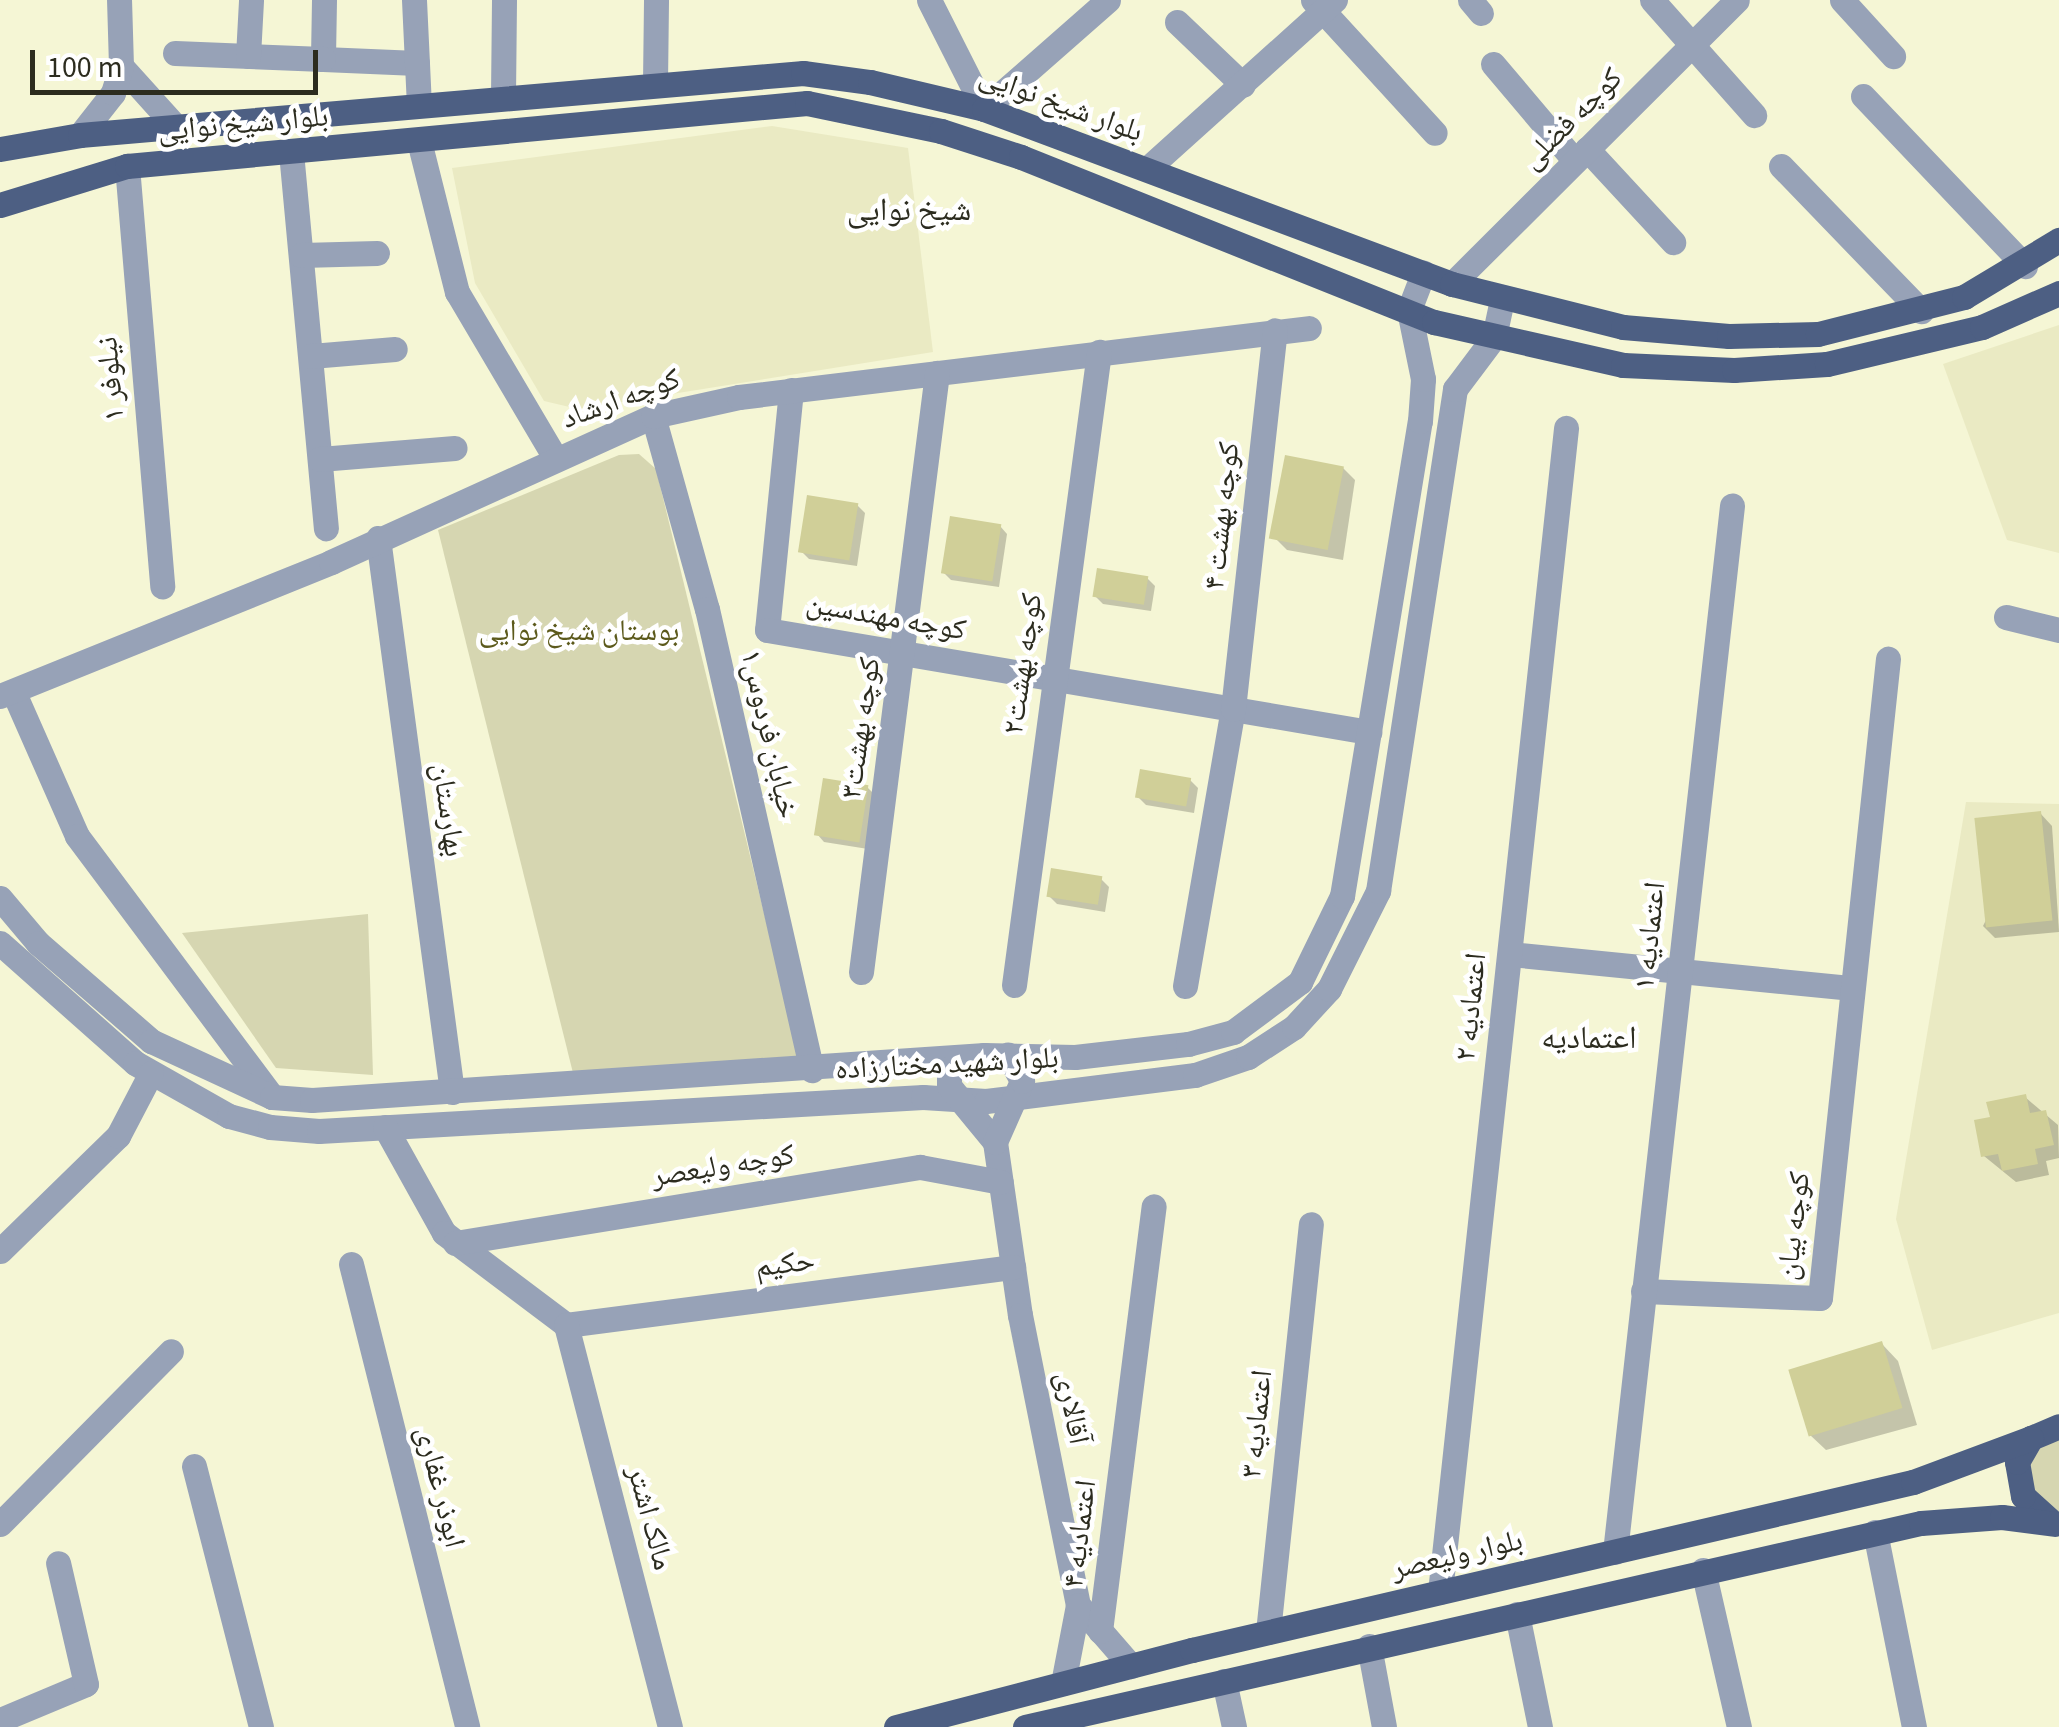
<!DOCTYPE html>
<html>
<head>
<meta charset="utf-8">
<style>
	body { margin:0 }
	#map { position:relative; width:2059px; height:1727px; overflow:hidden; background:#f5f6d5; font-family:"Source Sans 3","Noto Naskh Arabic",sans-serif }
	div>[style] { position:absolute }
	.built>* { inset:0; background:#eaeac3 }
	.green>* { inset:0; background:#d6d6b1 }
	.shadow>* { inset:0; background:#0003 }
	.building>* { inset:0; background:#d0cf98; transform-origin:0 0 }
	.minor>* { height:25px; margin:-12.5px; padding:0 12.5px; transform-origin:12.5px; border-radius:12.5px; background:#97a2b7 }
	.major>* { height:25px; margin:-12.5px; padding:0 12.5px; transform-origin:12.5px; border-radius:12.5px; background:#4d5f83 }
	span { translate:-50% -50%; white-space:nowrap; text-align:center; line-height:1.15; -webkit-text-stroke:9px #fff; paint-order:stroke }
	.street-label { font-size:30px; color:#2c2c1f }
	.park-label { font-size:30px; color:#5c5a1c }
	.neighbourhood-label { font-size:32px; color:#2c2c1f }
	.scale { position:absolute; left:30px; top:50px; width:288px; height:45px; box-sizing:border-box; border:5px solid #2c2c1f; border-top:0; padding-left:12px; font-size:30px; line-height:35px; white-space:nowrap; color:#2c2c1f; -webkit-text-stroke:8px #fff; paint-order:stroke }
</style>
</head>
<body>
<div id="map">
	<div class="built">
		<i style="clip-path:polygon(772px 126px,908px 148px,933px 352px,578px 409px,544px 401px,475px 283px,452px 168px)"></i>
		<i style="clip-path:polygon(2059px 325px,2059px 553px,2007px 540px,1943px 364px)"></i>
		<i style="clip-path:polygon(1966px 802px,2059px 804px,2059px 1313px,1932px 1350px,1896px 1219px)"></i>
	</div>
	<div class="green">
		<i style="clip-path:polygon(639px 454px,656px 469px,800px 1061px,573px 1073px,438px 530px,619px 455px)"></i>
		<i style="clip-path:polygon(368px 914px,373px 1075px,276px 1068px,182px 933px)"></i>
		<i style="clip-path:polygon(2059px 1438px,2059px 1513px,2031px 1488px,2028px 1468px,2032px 1453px)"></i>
	</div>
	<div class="shadow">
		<i style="clip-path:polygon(1343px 468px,1355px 480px,1343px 560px,1287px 550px,1275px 538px)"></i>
		<i style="clip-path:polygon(857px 505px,865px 513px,857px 566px,809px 559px,801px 551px)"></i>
		<i style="clip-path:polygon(1000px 526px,1007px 534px,999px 587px,951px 580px,943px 572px)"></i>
		<i style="clip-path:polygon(1147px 578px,1155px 586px,1151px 611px,1103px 604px,1095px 596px)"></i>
		<i style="clip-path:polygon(1190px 780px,1198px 788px,1194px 813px,1146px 805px,1138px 797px)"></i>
		<i style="clip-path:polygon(867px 787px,875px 795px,868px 849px,824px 842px,817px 834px)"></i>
		<i style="clip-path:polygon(2040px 813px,2052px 826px,2059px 932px,1995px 938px,1983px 926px)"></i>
		<i style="clip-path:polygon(1101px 879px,1109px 887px,1105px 912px,1057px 904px,1049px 896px)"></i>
		<i style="clip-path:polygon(2025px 1097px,2058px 1125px,2059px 1158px,2046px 1161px,2049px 1175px,2016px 1182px,1984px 1156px,1993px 1119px)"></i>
		<i style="clip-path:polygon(1882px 1344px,1898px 1361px,1917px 1425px,1826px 1450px,1809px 1434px)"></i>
	</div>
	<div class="building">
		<i style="left:1285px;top:455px;width:60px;height:85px;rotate:11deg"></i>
		<i style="left:807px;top:495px;width:52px;height:58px;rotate:9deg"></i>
		<i style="left:950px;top:516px;width:52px;height:58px;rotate:9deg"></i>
		<i style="left:1097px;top:568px;width:52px;height:29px;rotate:9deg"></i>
		<i style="left:1140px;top:769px;width:52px;height:29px;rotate:10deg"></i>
		<i style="left:823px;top:778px;width:46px;height:58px;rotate:9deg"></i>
		<i style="left:2041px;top:811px;width:110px;height:67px;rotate:84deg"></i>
		<i style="left:1051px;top:868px;width:52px;height:29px;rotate:9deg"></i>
		<i style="clip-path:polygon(2026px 1094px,2030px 1113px,2046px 1110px,2054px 1145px,2035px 1149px,2038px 1164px,2002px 1171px,1998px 1154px,1981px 1157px,1974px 1120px,1990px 1117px,1986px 1102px)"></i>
		<i style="left:1882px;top:1341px;width:70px;height:98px;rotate:73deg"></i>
	</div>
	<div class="minor">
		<i style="left:324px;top:0;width:59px;rotate:91deg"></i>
		<i style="left:323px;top:59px;width:94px;rotate:2.4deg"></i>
		<i style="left:414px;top:0;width:105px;rotate:87.3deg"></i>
		<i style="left:929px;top:0;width:122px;rotate:63.2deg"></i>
		<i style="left:984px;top:109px;width:165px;rotate:-41.3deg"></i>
		<i style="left:1313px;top:0;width:180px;rotate:47.5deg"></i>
		<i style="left:1470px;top:0;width:17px;rotate:50deg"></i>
		<i style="left:1652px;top:0;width:154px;rotate:48.4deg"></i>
		<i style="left:1842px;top:0;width:76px;rotate:47.7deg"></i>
		<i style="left:1177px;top:22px;width:91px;rotate:43.7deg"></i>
		<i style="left:175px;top:53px;width:148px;rotate:2.3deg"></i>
		<i style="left:248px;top:56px;width:56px;rotate:-86.9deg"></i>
		<i style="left:1493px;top:64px;width:127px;rotate:49.8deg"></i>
		<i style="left:121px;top:66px;width:81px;rotate:48deg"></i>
		<i style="left:655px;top:83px;width:83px;rotate:-89.3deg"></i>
		<i style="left:503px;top:96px;width:96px;rotate:-89.4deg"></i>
		<i style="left:1863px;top:96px;width:235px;rotate:46.4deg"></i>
		<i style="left:80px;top:135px;width:53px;rotate:-51.8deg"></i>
		<i style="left:113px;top:93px;width:28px;rotate:-73deg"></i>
		<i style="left:121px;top:66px;width:66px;rotate:-91.7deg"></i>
		<i style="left:419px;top:141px;width:156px;rotate:75.9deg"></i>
		<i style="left:457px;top:292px;width:193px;rotate:59.4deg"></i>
		<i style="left:1587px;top:149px;width:127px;rotate:47.2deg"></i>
		<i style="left:291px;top:152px;width:378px;rotate:84.7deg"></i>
		<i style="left:127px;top:166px;width:422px;rotate:85.2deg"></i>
		<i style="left:1781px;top:166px;width:202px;rotate:46deg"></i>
		<i style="left:1147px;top:169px;width:253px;rotate:-42deg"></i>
		<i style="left:301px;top:255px;width:76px;rotate:-1.5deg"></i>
		<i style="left:1452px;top:284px;width:402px;rotate:-44.9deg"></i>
		<i style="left:311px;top:356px;width:84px;rotate:-4.8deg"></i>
		<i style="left:791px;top:390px;width:241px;rotate:95.7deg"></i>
		<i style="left:767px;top:630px;width:611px;rotate:9.62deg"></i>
		<i style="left:653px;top:416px;width:200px;rotate:74.4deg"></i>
		<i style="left:707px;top:609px;width:473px;rotate:77.2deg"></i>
		<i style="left:320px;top:459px;width:135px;rotate:-4.7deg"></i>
		<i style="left:378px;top:538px;width:559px;rotate:82.39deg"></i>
		<i style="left:2006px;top:617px;width:55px;rotate:13.8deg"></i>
		<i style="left:14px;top:693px;width:156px;rotate:66.2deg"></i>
		<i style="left:77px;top:836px;width:326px;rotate:53.2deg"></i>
		<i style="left:0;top:696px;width:357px;rotate:-22deg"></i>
		<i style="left:331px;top:562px;width:354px;rotate:-24.4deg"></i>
		<i style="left:653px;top:416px;width:88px;rotate:-12.5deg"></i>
		<i style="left:739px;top:397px;width:574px;rotate:-6.9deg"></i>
		<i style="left:0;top:898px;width:59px;rotate:49.8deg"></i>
		<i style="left:38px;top:943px;width:150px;rotate:40.9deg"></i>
		<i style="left:151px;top:1041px;width:133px;rotate:24.8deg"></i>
		<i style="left:272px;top:1097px;width:40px;rotate:4.3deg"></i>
		<i style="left:312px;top:1100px;width:674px;rotate:-3.83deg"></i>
		<i style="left:984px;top:1055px;width:91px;rotate:1.3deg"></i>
		<i style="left:1075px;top:1057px;width:114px;rotate:-6.6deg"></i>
		<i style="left:1188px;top:1044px;width:47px;rotate:-14.9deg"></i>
		<i style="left:1233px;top:1032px;width:84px;rotate:-36.7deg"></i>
		<i style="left:1300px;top:982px;width:96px;rotate:-64deg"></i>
		<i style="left:1342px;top:896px;width:481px;rotate:-80.7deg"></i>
		<i style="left:1420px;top:421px;width:42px;rotate:-85.9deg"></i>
		<i style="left:1423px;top:379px;width:70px;rotate:-101.5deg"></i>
		<i style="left:1409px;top:310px;width:40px;rotate:-69deg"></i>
		<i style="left:0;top:943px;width:181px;rotate:41.6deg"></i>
		<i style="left:135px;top:1063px;width:108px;rotate:29.4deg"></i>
		<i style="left:229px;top:1116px;width:42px;rotate:15deg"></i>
		<i style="left:270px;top:1127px;width:49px;rotate:4.7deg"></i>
		<i style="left:319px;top:1131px;width:605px;rotate:-3.22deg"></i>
		<i style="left:923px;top:1097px;width:63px;rotate:3.6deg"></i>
		<i style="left:986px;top:1101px;width:211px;rotate:-7.1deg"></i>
		<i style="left:1195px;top:1075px;width:56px;rotate:-18.8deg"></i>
		<i style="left:1248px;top:1057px;width:55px;rotate:-33.1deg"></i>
		<i style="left:1294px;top:1027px;width:52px;rotate:-47.4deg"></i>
		<i style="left:1329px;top:989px;width:110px;rotate:-63.4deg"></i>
		<i style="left:1378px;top:891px;width:508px;rotate:-81.28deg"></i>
		<i style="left:1455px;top:389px;width:65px;rotate:-53.1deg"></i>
		<i style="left:1494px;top:337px;width:39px;rotate:-78deg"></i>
		<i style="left:1510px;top:954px;width:344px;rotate:5.7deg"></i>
		<i style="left:861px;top:972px;width:604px;rotate:-82.77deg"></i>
		<i style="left:1014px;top:985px;width:639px;rotate:-82.35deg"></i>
		<i style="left:1185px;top:986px;width:281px;rotate:-80.2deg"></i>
		<i style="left:1233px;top:709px;width:381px;rotate:-83.7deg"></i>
		<i style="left:960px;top:1058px;width:17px;rotate:130deg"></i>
		<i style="left:949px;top:1071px;width:15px;rotate:90deg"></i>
		<i style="left:949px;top:1086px;width:72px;rotate:50.6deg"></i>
		<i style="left:385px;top:1127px;width:121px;rotate:60.9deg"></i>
		<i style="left:444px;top:1233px;width:153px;rotate:37deg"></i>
		<i style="left:995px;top:1142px;width:175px;rotate:81.8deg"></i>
		<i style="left:1020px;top:1315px;width:296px;rotate:78.7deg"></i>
		<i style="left:1078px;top:1605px;width:81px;rotate:49deg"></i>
		<i style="left:995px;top:1142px;width:67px;rotate:-66.1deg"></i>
		<i style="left:1022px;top:1081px;width:30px;rotate:-118deg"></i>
		<i style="left:455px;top:1243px;width:471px;rotate:-9.3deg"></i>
		<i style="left:920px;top:1167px;width:82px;rotate:10.5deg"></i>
		<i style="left:0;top:1251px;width:165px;rotate:-44.3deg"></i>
		<i style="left:118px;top:1136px;width:71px;rotate:-62.4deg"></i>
		<i style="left:351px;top:1264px;width:477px;rotate:75.9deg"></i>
		<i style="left:1643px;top:1291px;width:177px;rotate:2.3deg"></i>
		<i style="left:1820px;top:1298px;width:643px;rotate:-83.93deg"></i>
		<i style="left:566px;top:1325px;width:451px;rotate:-7.4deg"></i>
		<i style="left:566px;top:1325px;width:415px;rotate:75.5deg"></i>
		<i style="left:194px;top:1466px;width:269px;rotate:75.6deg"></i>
		<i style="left:0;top:1524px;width:243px;rotate:-45.3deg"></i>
		<i style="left:1875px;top:1532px;width:199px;rotate:78.7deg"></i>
		<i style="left:1615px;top:1552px;width:1053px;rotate:-83.62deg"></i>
		<i style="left:1703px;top:1570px;width:161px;rotate:77.1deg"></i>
		<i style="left:1440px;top:1592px;width:1171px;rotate:-83.82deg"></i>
		<i style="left:1517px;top:1614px;width:115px;rotate:78.5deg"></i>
		<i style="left:1100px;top:1631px;width:428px;rotate:-82.8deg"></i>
		<i style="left:1268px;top:1632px;width:410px;rotate:-84deg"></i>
		<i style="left:1369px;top:1646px;width:82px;rotate:79.5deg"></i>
		<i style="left:1224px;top:1681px;width:47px;rotate:77.7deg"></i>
		<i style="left:1063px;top:1683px;width:79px;rotate:-79.1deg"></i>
		<i style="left:0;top:1720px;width:93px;rotate:-22.7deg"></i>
		<i style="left:86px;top:1684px;width:124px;rotate:-103deg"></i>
	</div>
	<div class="major">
		<i style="left:0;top:149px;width:81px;rotate:-9.9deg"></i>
		<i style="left:80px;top:135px;width:726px;rotate:-4.9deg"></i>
		<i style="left:803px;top:73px;width:68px;rotate:7.7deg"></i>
		<i style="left:870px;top:82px;width:117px;rotate:13.3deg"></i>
		<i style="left:984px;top:109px;width:500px;rotate:20.5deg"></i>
		<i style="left:1452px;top:284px;width:176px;rotate:14.1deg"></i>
		<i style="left:1623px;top:327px;width:106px;rotate:4.9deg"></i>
		<i style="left:1729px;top:336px;width:89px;rotate:-1.3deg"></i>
		<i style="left:1818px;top:334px;width:151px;rotate:-14.2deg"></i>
		<i style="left:1964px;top:297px;width:111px;rotate:-31deg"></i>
		<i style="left:0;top:205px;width:133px;rotate:-17.1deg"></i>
		<i style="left:127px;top:166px;width:683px;rotate:-5.29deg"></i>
		<i style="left:807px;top:103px;width:137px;rotate:11.8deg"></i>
		<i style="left:941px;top:131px;width:84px;rotate:18deg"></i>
		<i style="left:1021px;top:157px;width:445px;rotate:21.8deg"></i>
		<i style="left:1434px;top:322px;width:194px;rotate:12.8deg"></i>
		<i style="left:1623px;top:365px;width:111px;rotate:2.6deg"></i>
		<i style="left:1734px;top:370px;width:93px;rotate:-3.7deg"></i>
		<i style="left:1827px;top:364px;width:159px;rotate:-13.4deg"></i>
		<i style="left:1982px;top:327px;width:84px;rotate:-23.8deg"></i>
		<i style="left:2053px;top:1523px;width:40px;rotate:-138deg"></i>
		<i style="left:2023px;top:1496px;width:35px;rotate:-100deg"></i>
		<i style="left:2017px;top:1462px;width:28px;rotate:-60deg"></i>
		<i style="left:2031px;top:1438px;width:30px;rotate:-23deg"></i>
		<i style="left:896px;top:1727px;width:306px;rotate:-14.6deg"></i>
		<i style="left:1192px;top:1650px;width:740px;rotate:-13.12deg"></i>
		<i style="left:1913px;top:1482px;width:126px;rotate:-20.4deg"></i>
		<i style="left:1025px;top:1727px;width:919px;rotate:-12.83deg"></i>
		<i style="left:1921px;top:1523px;width:81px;rotate:-4.2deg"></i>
		<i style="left:2002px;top:1517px;width:53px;rotate:7.5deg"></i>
	</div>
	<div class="street-label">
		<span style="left:1061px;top:104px;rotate:20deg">بلوار شیخ نوایی</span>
		<span style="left:1572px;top:119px;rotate:-45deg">کوچه فضلی</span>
		<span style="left:243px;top:124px;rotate:-5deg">بلوار شیخ نوایی</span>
		<span style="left:111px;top:379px;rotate:-95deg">۱ نیلوفر</span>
		<span style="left:621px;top:399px;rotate:-20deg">کوچه ارشاد</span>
		<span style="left:1222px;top:516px;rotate:-84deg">کوچه بهشت ۴</span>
		<span style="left:886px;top:617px;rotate:10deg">کوچه مهندسین</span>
		<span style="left:1023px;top:664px;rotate:-82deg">کوچه بهشت۲</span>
		<span style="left:861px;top:728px;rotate:-82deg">کوچه بهشت۳</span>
		<span style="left:769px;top:734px;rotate:77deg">خیابان فردوس۱</span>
		<span style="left:448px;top:810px;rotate:82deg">بهارستان</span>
		<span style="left:1650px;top:936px;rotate:-84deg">اعتمادیه ۱</span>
		<span style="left:1471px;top:1007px;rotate:-84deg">اعتمادیه ۲</span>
		<span style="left:947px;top:1064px;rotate:-3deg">بلوار شهید مختارزاده</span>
		<span style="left:723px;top:1166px;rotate:-9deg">کوچه ولیعصر</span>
		<span style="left:1794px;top:1226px;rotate:-83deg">کوچه بیان</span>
		<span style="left:785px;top:1264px;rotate:-7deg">حکیم</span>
		<span style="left:1072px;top:1408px;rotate:79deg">آقالاری</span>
		<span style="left:1257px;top:1424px;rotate:-84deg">اعتمادیه ۳</span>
		<span style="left:440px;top:1487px;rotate:76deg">ابوذر غفاری</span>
		<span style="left:650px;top:1518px;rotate:75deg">مالک اشتر</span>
		<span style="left:1080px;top:1534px;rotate:-83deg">اعتمادیه ۴</span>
		<span style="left:1457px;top:1555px;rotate:-13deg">بلوار ولیعصر</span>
	</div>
	<div class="park-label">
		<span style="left:579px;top:631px">بوستان شیخ نوایی</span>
	</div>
	<div class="neighbourhood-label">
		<span style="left:909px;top:210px">شیخ نوایی</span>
		<span style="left:1589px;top:1038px">اعتمادیه</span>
	</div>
	<div class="scale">100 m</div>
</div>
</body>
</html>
